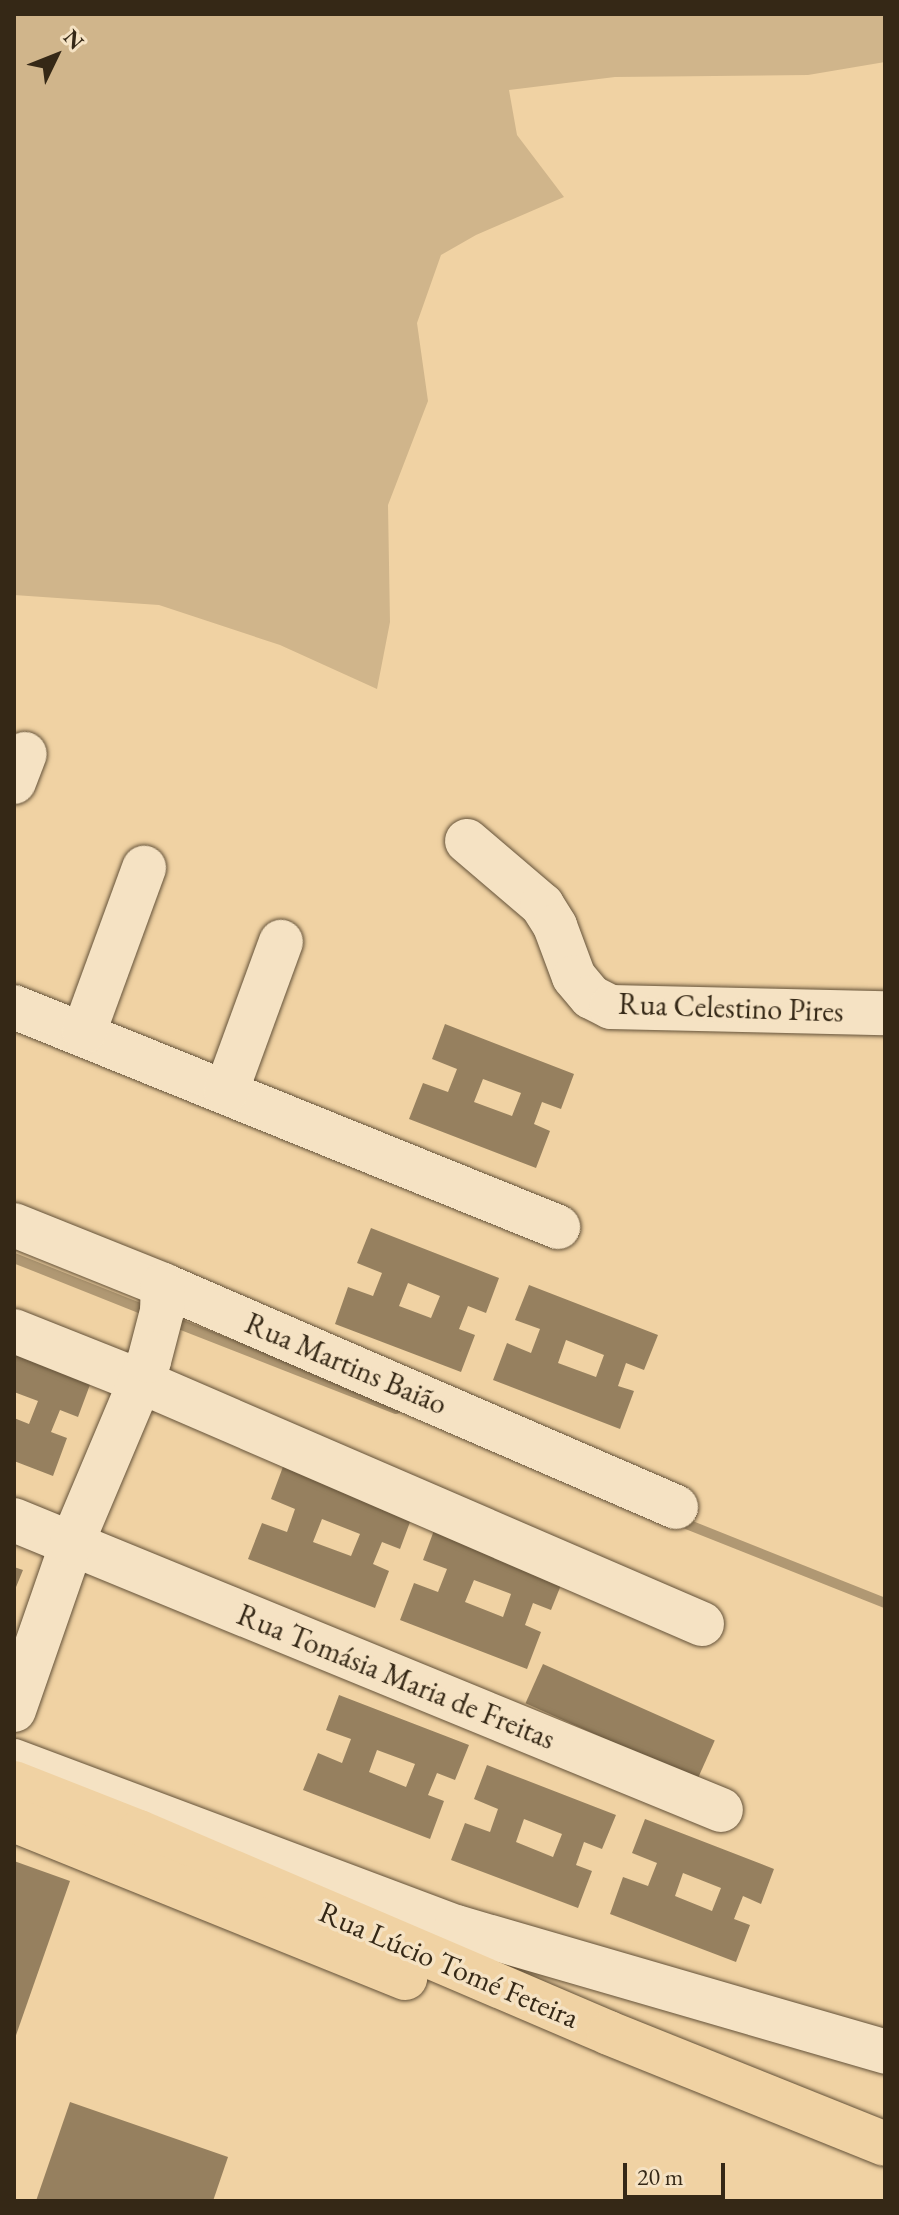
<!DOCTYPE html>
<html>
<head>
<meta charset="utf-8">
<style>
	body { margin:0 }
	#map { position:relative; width:899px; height:2215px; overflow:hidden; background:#f0d2a3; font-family:"EB Garamond",serif }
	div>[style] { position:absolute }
	.green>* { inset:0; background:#d0b58b }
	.stream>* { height:10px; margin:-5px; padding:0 5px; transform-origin:5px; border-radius:5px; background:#b09873 }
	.building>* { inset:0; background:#96805f; transform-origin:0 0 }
	.roads { filter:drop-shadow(0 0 2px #645239) drop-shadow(0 0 2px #645239) }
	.minor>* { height:44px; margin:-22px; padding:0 22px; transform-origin:22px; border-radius:22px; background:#f5e2c3 }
	.major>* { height:44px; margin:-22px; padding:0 22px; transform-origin:22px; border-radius:22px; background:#f0d2a3 }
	span { translate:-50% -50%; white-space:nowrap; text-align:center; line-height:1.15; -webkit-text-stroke:7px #f5e2c3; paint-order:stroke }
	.street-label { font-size:30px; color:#352816 }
	.frame { position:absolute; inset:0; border:16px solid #352816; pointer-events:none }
	.north { position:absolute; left:16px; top:16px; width:80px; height:80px; -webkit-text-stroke:6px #f5e2c3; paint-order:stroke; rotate:47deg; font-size:22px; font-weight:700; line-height:32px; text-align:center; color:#352816 }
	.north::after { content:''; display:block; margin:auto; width:28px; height:36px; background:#352816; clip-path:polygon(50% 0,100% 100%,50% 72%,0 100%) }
	.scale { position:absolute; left:623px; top:2163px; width:102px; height:36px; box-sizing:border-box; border:4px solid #352816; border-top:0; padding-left:10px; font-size:24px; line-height:28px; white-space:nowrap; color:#352816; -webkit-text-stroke:6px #f5e2c3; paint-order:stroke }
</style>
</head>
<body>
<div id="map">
	<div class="green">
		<i style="clip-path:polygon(14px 14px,885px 14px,885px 62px,808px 75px,615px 77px,509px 90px,517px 135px,564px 197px,476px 235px,441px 255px,417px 323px,428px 401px,388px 505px,390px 622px,377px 689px,280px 645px,159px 605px,14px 595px)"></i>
	</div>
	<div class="stream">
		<i style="left:14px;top:1258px;width:146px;rotate:21.7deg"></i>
		<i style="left:169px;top:1320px;width:244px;rotate:21.4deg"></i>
		<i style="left:679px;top:1521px;width:222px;rotate:21.7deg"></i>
	</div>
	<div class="building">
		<i style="clip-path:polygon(evenodd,445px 1024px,574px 1074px,561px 1109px,542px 1102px,534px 1124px,550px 1131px,536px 1168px,409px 1119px,423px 1083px,448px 1092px,457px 1069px,432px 1059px,445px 1024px,483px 1079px,521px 1093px,512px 1116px,474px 1102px,483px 1079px)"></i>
		<i style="clip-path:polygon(evenodd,371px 1228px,499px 1278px,486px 1313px,468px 1306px,459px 1329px,475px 1335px,461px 1372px,335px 1324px,348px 1287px,373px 1296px,382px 1273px,357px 1263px,371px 1228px,408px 1283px,440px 1296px,431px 1318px,399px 1306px,408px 1283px)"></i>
		<i style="clip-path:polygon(evenodd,529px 1285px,658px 1335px,644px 1370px,626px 1363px,618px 1386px,634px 1391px,620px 1429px,493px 1380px,507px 1343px,531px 1353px,540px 1329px,515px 1320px,529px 1285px,566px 1340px,604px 1355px,596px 1377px,558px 1363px,566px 1340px)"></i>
		<i style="clip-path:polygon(14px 1352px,91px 1382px,78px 1417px,60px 1410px,51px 1432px,67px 1438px,53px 1476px,14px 1461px,14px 1418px,29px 1424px,38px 1401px,14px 1392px)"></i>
		<i style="clip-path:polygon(evenodd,284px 1464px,413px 1514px,400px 1549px,382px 1542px,373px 1564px,389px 1571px,375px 1608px,248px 1559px,262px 1523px,287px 1532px,295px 1509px,271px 1499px,284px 1464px,322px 1519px,360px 1534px,351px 1556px,313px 1542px,322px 1519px)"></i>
		<i style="clip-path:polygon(evenodd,436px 1525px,565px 1575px,551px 1610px,533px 1603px,525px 1625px,541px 1632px,527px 1669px,400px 1620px,414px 1583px,438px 1592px,447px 1569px,423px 1560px,436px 1525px,474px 1580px,511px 1594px,503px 1617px,465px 1602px,474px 1580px)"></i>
		<i style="clip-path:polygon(14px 1567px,23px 1570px,14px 1592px)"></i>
		<i style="left:543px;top:1664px;width:188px;height:43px;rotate:24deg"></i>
		<i style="clip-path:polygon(evenodd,339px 1695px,469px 1745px,455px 1780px,437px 1773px,428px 1795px,444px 1801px,430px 1839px,303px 1790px,318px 1753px,342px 1763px,351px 1739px,326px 1730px,339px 1695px,377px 1750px,415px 1764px,406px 1787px,369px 1772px,377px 1750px)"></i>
		<i style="clip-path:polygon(evenodd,487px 1765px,616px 1815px,602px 1849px,584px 1842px,576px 1865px,592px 1871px,578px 1908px,451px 1860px,465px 1823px,490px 1832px,498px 1809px,474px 1799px,487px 1765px,524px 1819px,562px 1834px,553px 1857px,516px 1842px,524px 1819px)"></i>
		<i style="clip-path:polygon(evenodd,645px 1819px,774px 1869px,761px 1904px,743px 1896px,734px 1919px,750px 1925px,736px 1962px,610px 1914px,623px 1877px,648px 1886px,657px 1863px,632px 1853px,645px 1819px,683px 1873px,721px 1888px,712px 1911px,675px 1896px,683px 1873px)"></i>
		<i style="clip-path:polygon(14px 1861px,70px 1881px,14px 2041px)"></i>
		<i style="clip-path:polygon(70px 2102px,228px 2157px,213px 2201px,36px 2201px)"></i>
	</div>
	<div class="roads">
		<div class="minor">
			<i style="left:14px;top:782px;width:30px;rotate:-69deg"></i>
			<i style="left:467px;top:841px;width:99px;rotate:40.5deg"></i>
			<i style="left:542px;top:905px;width:25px;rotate:58deg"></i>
			<i style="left:555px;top:926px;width:54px;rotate:69.6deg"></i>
			<i style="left:574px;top:977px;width:26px;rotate:50deg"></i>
			<i style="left:591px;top:997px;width:22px;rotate:27deg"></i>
			<i style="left:611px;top:1007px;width:274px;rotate:1.3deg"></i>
			<i style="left:14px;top:1007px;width:587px;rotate:22.02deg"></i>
			<i style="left:84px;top:1032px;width:175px;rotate:-69.9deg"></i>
			<i style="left:226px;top:1092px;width:160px;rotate:-69.9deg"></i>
			<i style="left:14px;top:1225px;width:161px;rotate:21.9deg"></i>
			<i style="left:163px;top:1285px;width:559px;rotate:23.4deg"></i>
			<i style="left:14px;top:1331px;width:138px;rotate:21.7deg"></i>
			<i style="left:142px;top:1382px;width:610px;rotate:23.37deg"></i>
			<i style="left:14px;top:1520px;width:764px;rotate:22.3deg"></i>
			<i style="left:14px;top:1710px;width:177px;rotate:-70.8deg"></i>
			<i style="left:72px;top:1543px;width:198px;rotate:-67.1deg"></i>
			<i style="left:149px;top:1361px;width:52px;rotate:-75.4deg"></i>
			<i style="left:162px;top:1311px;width:26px;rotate:-88deg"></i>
			<i style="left:14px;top:1761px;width:472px;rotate:20.6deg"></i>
			<i style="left:456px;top:1927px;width:447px;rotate:16.2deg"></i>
		</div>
		<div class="major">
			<i style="left:14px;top:1783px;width:134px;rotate:21.4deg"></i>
			<i style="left:139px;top:1832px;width:511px;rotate:23.15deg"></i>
			<i style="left:609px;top:2033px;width:297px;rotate:21.9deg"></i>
			<i style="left:14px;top:1820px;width:422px;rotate:22deg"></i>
		</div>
	</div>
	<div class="street-label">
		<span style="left:731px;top:1008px;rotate:2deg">Rua Celestino Pires</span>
		<span style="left:346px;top:1364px;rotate:23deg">Rua Martins Baião</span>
		<span style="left:396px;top:1677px;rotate:22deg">Rua Tomásia Maria de Freitas</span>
		<span style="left:449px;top:1965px;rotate:23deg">Rua Lúcio Tomé Feteira</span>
	</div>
	<div class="frame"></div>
	<div class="north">N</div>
	<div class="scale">20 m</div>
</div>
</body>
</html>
